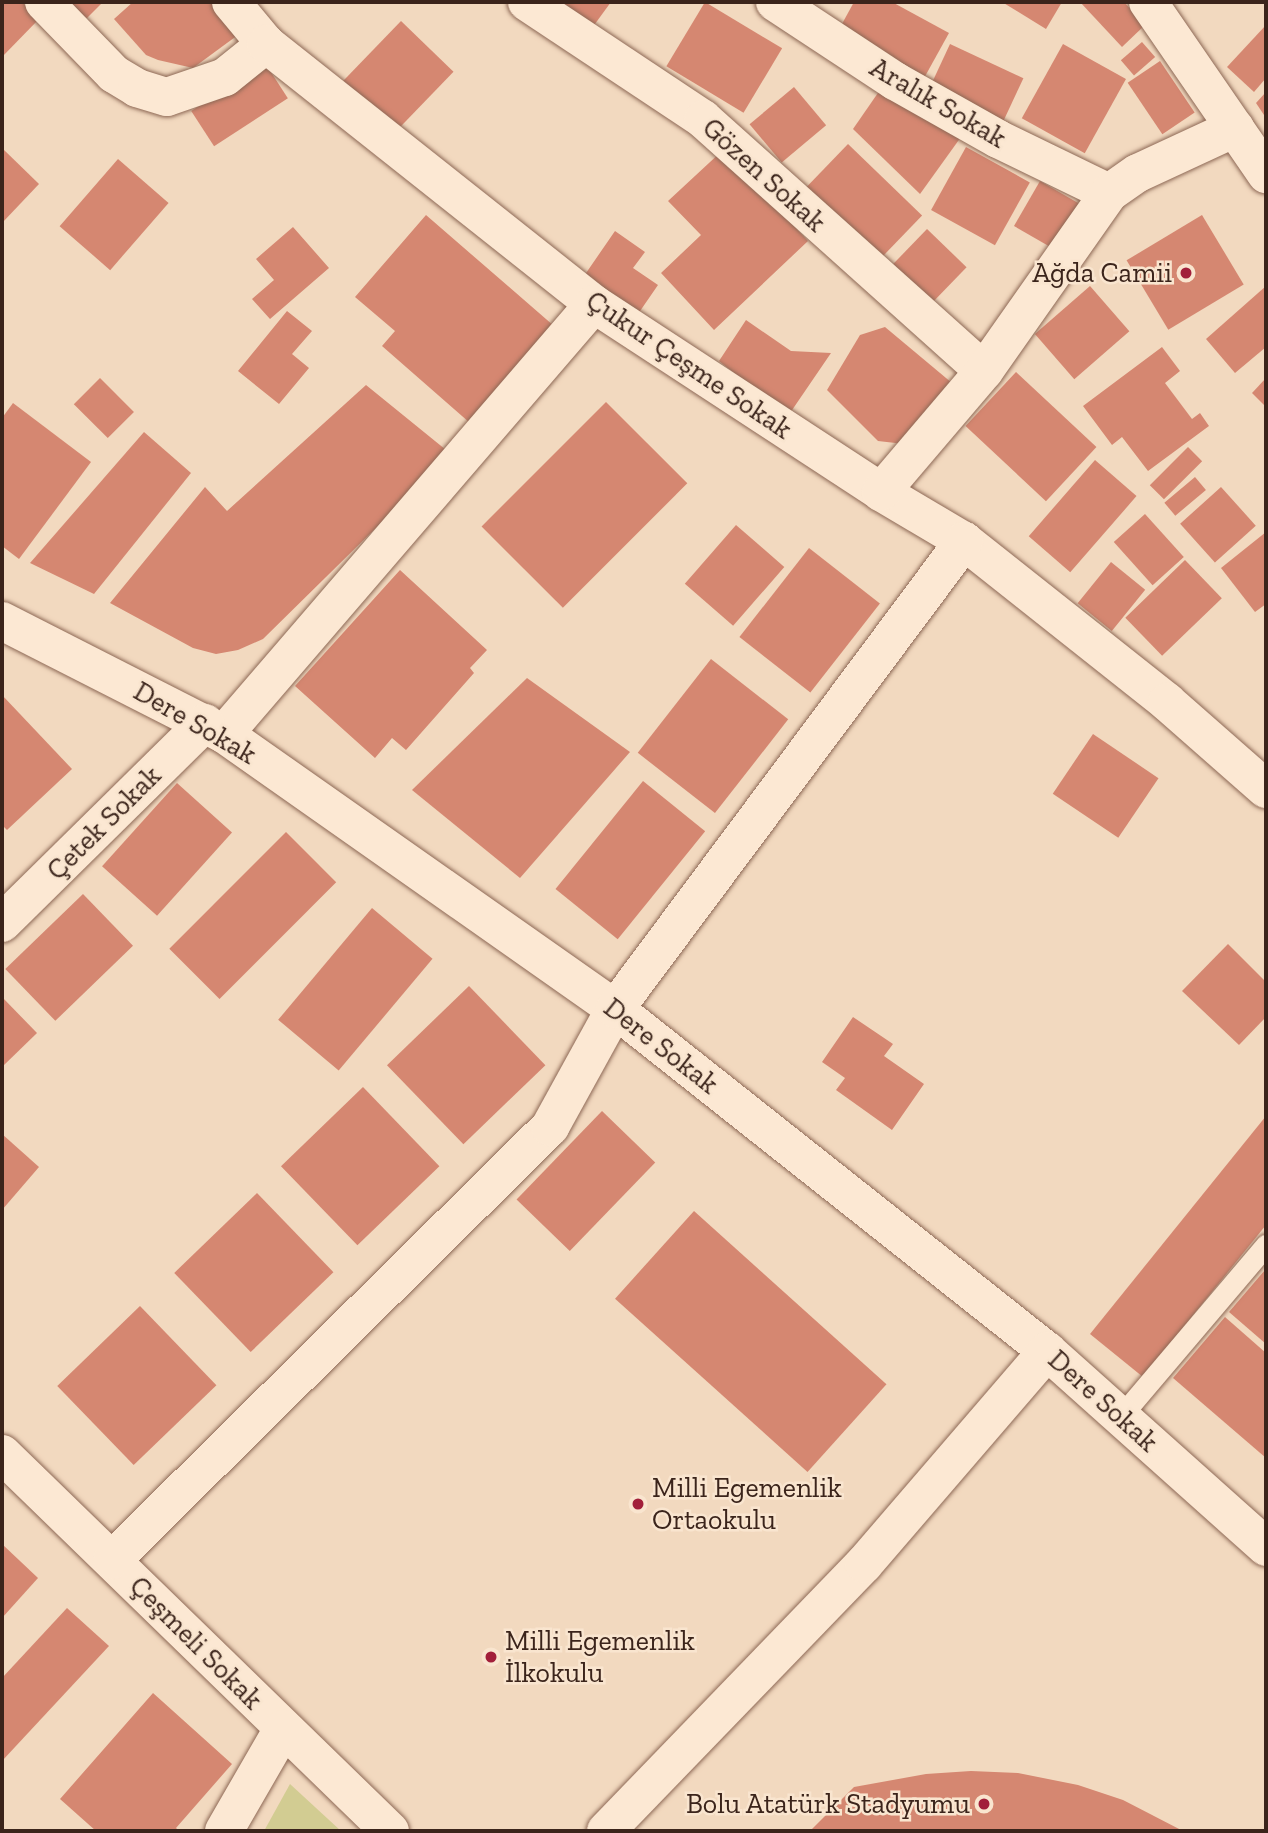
<!DOCTYPE html>
<html>
<head>
<meta charset="utf-8">
<style>
	body { margin:0 }
	#map { position:relative; width:1268px; height:1833px; overflow:hidden; background:#f2d9bf; font-family:"Zilla Slab",serif }
	div>[style] { position:absolute }
	.green>* { inset:0; background:#d2cc92 }
	.building>* { inset:0; background:#d58771; transform-origin:0 0 }
	.roads { filter:drop-shadow(0 0 2px #8d6855) drop-shadow(0 0 2px #8d6855) }
	.lane>* { height:21px; margin:-10.5px; padding:0 10.5px; transform-origin:10.5px; border-radius:10.5px; background:#fce8d3 }
	.street>* { height:38px; margin:-19px; padding:0 19px; transform-origin:19px; border-radius:19px; background:#fce8d3 }
	.secondary>* { height:38px; margin:-19px; padding:0 19px; transform-origin:19px; border-radius:19px; background:#fce8d3 }
	.dots>* { width:19px; height:19px; translate:-50% -50%; box-sizing:border-box; border:4px solid #f9e5cf; border-radius:50% }
	span { translate:-50% -50%; white-space:nowrap; text-align:center; line-height:1.15; -webkit-text-stroke:5px #f9e5cf; paint-order:stroke }
	.street-label { font-size:28px; color:#3b241b }
	.poi-label { font-size:28px; color:#3b241b }
	.right { translate:-100% -50%; text-align:right }
	.left { translate:0 -50%; text-align:left }
	.frame { position:absolute; inset:0; border:4px solid #3b241b; pointer-events:none }
</style>
</head>
<body>
<div id="map">
	<div class="green">
		<i style="clip-path:polygon(290px 1784px,341px 1831px,264px 1831px)"></i>
	</div>
	<div class="building">
		<i style="clip-path:polygon(2px 2px,22px 2px,39px 19px,2px 57px)"></i>
		<i style="clip-path:polygon(63px 2px,103px 2px,83px 22px)"></i>
		<i style="clip-path:polygon(133px 2px,216px 2px,242px 32px,193px 68px,158px 60px,146px 55px,114px 19px)"></i>
		<i style="clip-path:polygon(556px 2px,611px 2px,592px 28px)"></i>
		<i style="left:705px;top:2px;width:90px;height:75px;rotate:31deg"></i>
		<i style="clip-path:polygon(854px 2px,892px 2px,949px 33px,923px 80px,837px 33px)"></i>
		<i style="clip-path:polygon(1002px 2px,1062px 2px,1046px 29px)"></i>
		<i style="clip-path:polygon(1080px 2px,1124px 2px,1145px 25px,1122px 47px)"></i>
		<i style="left:401px;top:21px;width:73px;height:83px;rotate:44deg"></i>
		<i style="clip-path:polygon(1266px 25px,1266px 78px,1254px 92px,1227px 67px)"></i>
		<i style="left:1142px;top:42px;width:20px;height:28px;rotate:49deg"></i>
		<i style="left:950px;top:44px;width:81px;height:52px;rotate:25deg"></i>
		<i style="left:1063px;top:44px;width:72px;height:85px;rotate:29deg"></i>
		<i style="left:1160px;top:61px;width:62px;height:39px;rotate:56deg"></i>
		<i style="left:265px;top:63px;width:42px;height:88px;rotate:57deg"></i>
		<i style="left:794px;top:87px;width:50px;height:58px;rotate:50deg"></i>
		<i style="clip-path:polygon(880px 90px,961px 137px,920px 194px,853px 129px)"></i>
		<i style="clip-path:polygon(1266px 92px,1266px 118px,1256px 103px)"></i>
		<i style="left:848px;top:144px;width:103px;height:69px;rotate:44deg"></i>
		<i style="left:966px;top:147px;width:73px;height:72px;rotate:29deg"></i>
		<i style="clip-path:polygon(2px 148px,39px 184px,2px 223px)"></i>
		<i style="clip-path:polygon(723px 150px,808px 241px,714px 330px,661px 273px,701px 235px,668px 201px)"></i>
		<i style="left:118px;top:159px;width:67px;height:89px;rotate:41deg"></i>
		<i style="left:1040px;top:181px;width:48px;height:52px;rotate:30deg"></i>
		<i style="clip-path:polygon(426px 215px,554px 326px,470px 423px,382px 346px,395px 331px,355px 297px)"></i>
		<i style="left:1202px;top:215px;width:81px;height:88px;rotate:59deg"></i>
		<i style="clip-path:polygon(293px 227px,329px 268px,270px 319px,252px 299px,274px 280px,256px 259px)"></i>
		<i style="left:927px;top:229px;width:55px;height:55px;rotate:44deg"></i>
		<i style="clip-path:polygon(615px 231px,645px 252px,633px 268px,658px 285px,638px 314px,584px 276px)"></i>
		<i style="left:1090px;top:286px;width:60px;height:73px;rotate:49deg"></i>
		<i style="clip-path:polygon(1266px 286px,1266px 347px,1235px 373px,1206px 339px)"></i>
		<i style="clip-path:polygon(287px 311px,312px 331px,292px 354px,309px 368px,279px 404px,238px 371px)"></i>
		<i style="clip-path:polygon(746px 320px,791px 351px,831px 353px,788px 416px,719px 361px)"></i>
		<i style="clip-path:polygon(885px 327px,952px 383px,913px 445px,878px 441px,827px 390px,860px 335px)"></i>
		<i style="clip-path:polygon(1162px 347px,1180px 371px,1165px 383px,1192px 419px,1200px 413px,1209px 426px,1148px 471px,1122px 437px,1112px 445px,1083px 406px)"></i>
		<i style="left:1016px;top:372px;width:110px;height:74px;rotate:43deg"></i>
		<i style="left:100px;top:378px;width:48px;height:37px;rotate:45deg"></i>
		<i style="clip-path:polygon(1266px 378px,1266px 407px,1252px 393px)"></i>
		<i style="clip-path:polygon(366px 385px,451px 454px,263px 639px,238px 650px,216px 654px,193px 648px,110px 603px,205px 487px,227px 511px)"></i>
		<i style="left:606px;top:402px;width:115px;height:176px;rotate:45deg"></i>
		<i style="clip-path:polygon(13px 403px,91px 462px,19px 559px,2px 546px,2px 418px)"></i>
		<i style="clip-path:polygon(144px 432px,191px 473px,94px 594px,30px 563px)"></i>
		<i style="left:1188px;top:447px;width:20px;height:54px;rotate:45deg"></i>
		<i style="left:1095px;top:460px;width:55px;height:101px;rotate:41deg"></i>
		<i style="left:1195px;top:477px;width:17px;height:40px;rotate:50deg"></i>
		<i style="left:1221px;top:487px;width:52px;height:55px;rotate:48deg"></i>
		<i style="left:1145px;top:514px;width:58px;height:42px;rotate:48deg"></i>
		<i style="left:736px;top:525px;width:64px;height:78px;rotate:41deg"></i>
		<i style="clip-path:polygon(1266px 532px,1266px 604px,1255px 612px,1221px 568px)"></i>
		<i style="left:809px;top:548px;width:90px;height:113px;rotate:38deg"></i>
		<i style="left:1185px;top:560px;width:53px;height:83px;rotate:46deg"></i>
		<i style="left:1111px;top:562px;width:44px;height:53px;rotate:39deg"></i>
		<i style="clip-path:polygon(400px 570px,487px 650px,470px 668px,474px 673px,406px 750px,392px 738px,375px 758px,295px 686px)"></i>
		<i style="left:711px;top:659px;width:98px;height:119px;rotate:38deg"></i>
		<i style="clip-path:polygon(527px 678px,630px 752px,520px 878px,412px 790px)"></i>
		<i style="clip-path:polygon(2px 695px,72px 769px,7px 830px,2px 825px)"></i>
		<i style="left:1093px;top:734px;width:79px;height:72px;rotate:34deg"></i>
		<i style="left:643px;top:781px;width:80px;height:139px;rotate:39deg"></i>
		<i style="left:177px;top:783px;width:74px;height:112px;rotate:42deg"></i>
		<i style="left:286px;top:832px;width:71px;height:165px;rotate:45deg"></i>
		<i style="left:83px;top:894px;width:72px;height:108px;rotate:46deg"></i>
		<i style="left:372px;top:908px;width:79px;height:146px;rotate:40deg"></i>
		<i style="clip-path:polygon(1228px 944px,1266px 982px,1266px 1017px,1239px 1045px,1182px 991px)"></i>
		<i style="left:469px;top:986px;width:110px;height:114px;rotate:46deg"></i>
		<i style="clip-path:polygon(2px 997px,37px 1033px,2px 1067px)"></i>
		<i style="clip-path:polygon(853px 1017px,893px 1044px,884px 1056px,924px 1084px,892px 1130px,836px 1090px,845px 1078px,822px 1062px)"></i>
		<i style="left:363px;top:1087px;width:110px;height:114px;rotate:46deg"></i>
		<i style="left:602px;top:1111px;width:74px;height:123px;rotate:44deg"></i>
		<i style="clip-path:polygon(1266px 1116px,1266px 1225px,1143px 1377px,1090px 1334px)"></i>
		<i style="clip-path:polygon(2px 1134px,39px 1167px,2px 1210px)"></i>
		<i style="left:257px;top:1193px;width:110px;height:115px;rotate:46deg"></i>
		<i style="left:694px;top:1211px;width:259px;height:118px;rotate:42deg"></i>
		<i style="clip-path:polygon(1265px 1270px,1266px 1271px,1266px 1344px,1229px 1312px)"></i>
		<i style="left:140px;top:1306px;width:110px;height:115px;rotate:46deg"></i>
		<i style="clip-path:polygon(1225px 1317px,1266px 1353px,1266px 1458px,1173px 1378px)"></i>
		<i style="clip-path:polygon(2px 1544px,38px 1578px,2px 1618px)"></i>
		<i style="clip-path:polygon(67px 1608px,109px 1646px,2px 1761px,2px 1678px)"></i>
		<i style="clip-path:polygon(153px 1693px,232px 1764px,176px 1828px,179px 1831px,96px 1831px,60px 1799px)"></i>
		<i style="clip-path:polygon(971px 1771px,1018px 1773px,1078px 1785px,1123px 1800px,1183px 1831px,810px 1831px,854px 1787px,926px 1774px)"></i>
	</div>
	<div class="roads">
		<div class="lane">
			<i style="left:1120px;top:1417px;width:226px;rotate:-49.7deg"></i>
		</div>
		<div class="street">
			<i style="left:44px;top:2px;width:100px;rotate:45.8deg"></i>
			<i style="left:114px;top:74px;width:27px;rotate:31deg"></i>
			<i style="left:137px;top:88px;width:31px;rotate:17deg"></i>
			<i style="left:167px;top:97px;width:61px;rotate:-19deg"></i>
			<i style="left:225px;top:77px;width:53px;rotate:-38.8deg"></i>
			<i style="left:231px;top:2px;width:55px;rotate:50.2deg"></i>
			<i style="left:266px;top:44px;width:419px;rotate:38.4deg"></i>
			<i style="left:594px;top:304px;width:343px;rotate:33.2deg"></i>
			<i style="left:881px;top:492px;width:96px;rotate:30.6deg"></i>
			<i style="left:964px;top:541px;width:259px;rotate:38.4deg"></i>
			<i style="left:1167px;top:702px;width:132px;rotate:41.3deg"></i>
			<i style="left:527px;top:2px;width:211px;rotate:33.6deg"></i>
			<i style="left:703px;top:119px;width:377px;rotate:41.9deg"></i>
			<i style="left:775px;top:2px;width:144px;rotate:33.4deg"></i>
			<i style="left:895px;top:81px;width:118px;rotate:29.4deg"></i>
			<i style="left:998px;top:139px;width:123px;rotate:25.9deg"></i>
			<i style="left:881px;top:492px;width:159px;rotate:-49.6deg"></i>
			<i style="left:984px;top:371px;width:218px;rotate:-54.9deg"></i>
			<i style="left:1109px;top:193px;width:35px;rotate:-35deg"></i>
			<i style="left:1138px;top:173px;width:107px;rotate:-24.9deg"></i>
			<i style="left:2px;top:621px;width:249px;rotate:27deg"></i>
			<i style="left:224px;top:734px;width:478px;rotate:35.1deg"></i>
			<i style="left:615px;top:1009px;width:551px;rotate:38.37deg"></i>
			<i style="left:1047px;top:1351px;width:294px;rotate:41.8deg"></i>
			<i style="left:224px;top:734px;width:567px;rotate:-49.29deg"></i>
			<i style="left:2px;top:923px;width:285px;rotate:-44.6deg"></i>
			<i style="left:2px;top:1454px;width:541px;rotate:44.18deg"></i>
			<i style="left:112px;top:1560px;width:616px;rotate:-44.67deg"></i>
			<i style="left:550px;top:1127px;width:135px;rotate:-61.2deg"></i>
			<i style="left:615px;top:1009px;width:584px;rotate:-53.29deg"></i>
			<i style="left:224px;top:1831px;width:118px;rotate:-60deg"></i>
			<i style="left:606px;top:1831px;width:371px;rotate:-46deg"></i>
			<i style="left:864px;top:1564px;width:281px;rotate:-49.3deg"></i>
		</div>
		<div class="secondary">
			<i style="left:1148px;top:2px;width:209px;rotate:55.5deg"></i>
		</div>
	</div>
	<div class="dots">
		<i style="left:1186px;top:273px;background:#a21f3a"></i>
		<i style="left:638px;top:1504px;background:#a21f3a"></i>
		<i style="left:491px;top:1657px;background:#a21f3a"></i>
		<i style="left:984px;top:1804px;background:#a21f3a"></i>
	</div>
	<div class="street-label">
		<span style="left:938px;top:103px;rotate:30deg">Aralık Sokak</span>
		<span style="left:764px;top:175px;rotate:42deg">Gözen Sokak</span>
		<span style="left:689px;top:365px;rotate:34deg">Çukur Çeşme Sokak</span>
		<span style="left:195px;top:723px;rotate:30deg">Dere Sokak</span>
		<span style="left:104px;top:823px;rotate:-45deg">Çetek Sokak</span>
		<span style="left:661px;top:1046px;rotate:38deg">Dere Sokak</span>
		<span style="left:1103px;top:1401px;rotate:42deg">Dere Sokak</span>
		<span style="left:196px;top:1643px;rotate:45deg">Çeşmeli Sokak</span>
	</div>
	<div class="poi-label">
		<span class="right" style="left:1172px;top:273px">Ağda Camii</span>
		<span class="left" style="left:652px;top:1504px">Milli Egemenlik<br>Ortaokulu</span>
		<span class="left" style="left:505px;top:1657px">Milli Egemenlik<br>İlkokulu</span>
		<span class="right" style="left:970px;top:1804px">Bolu Atatürk Stadyumu</span>
	</div>
	<div class="frame"></div>
</div>
</body>
</html>
